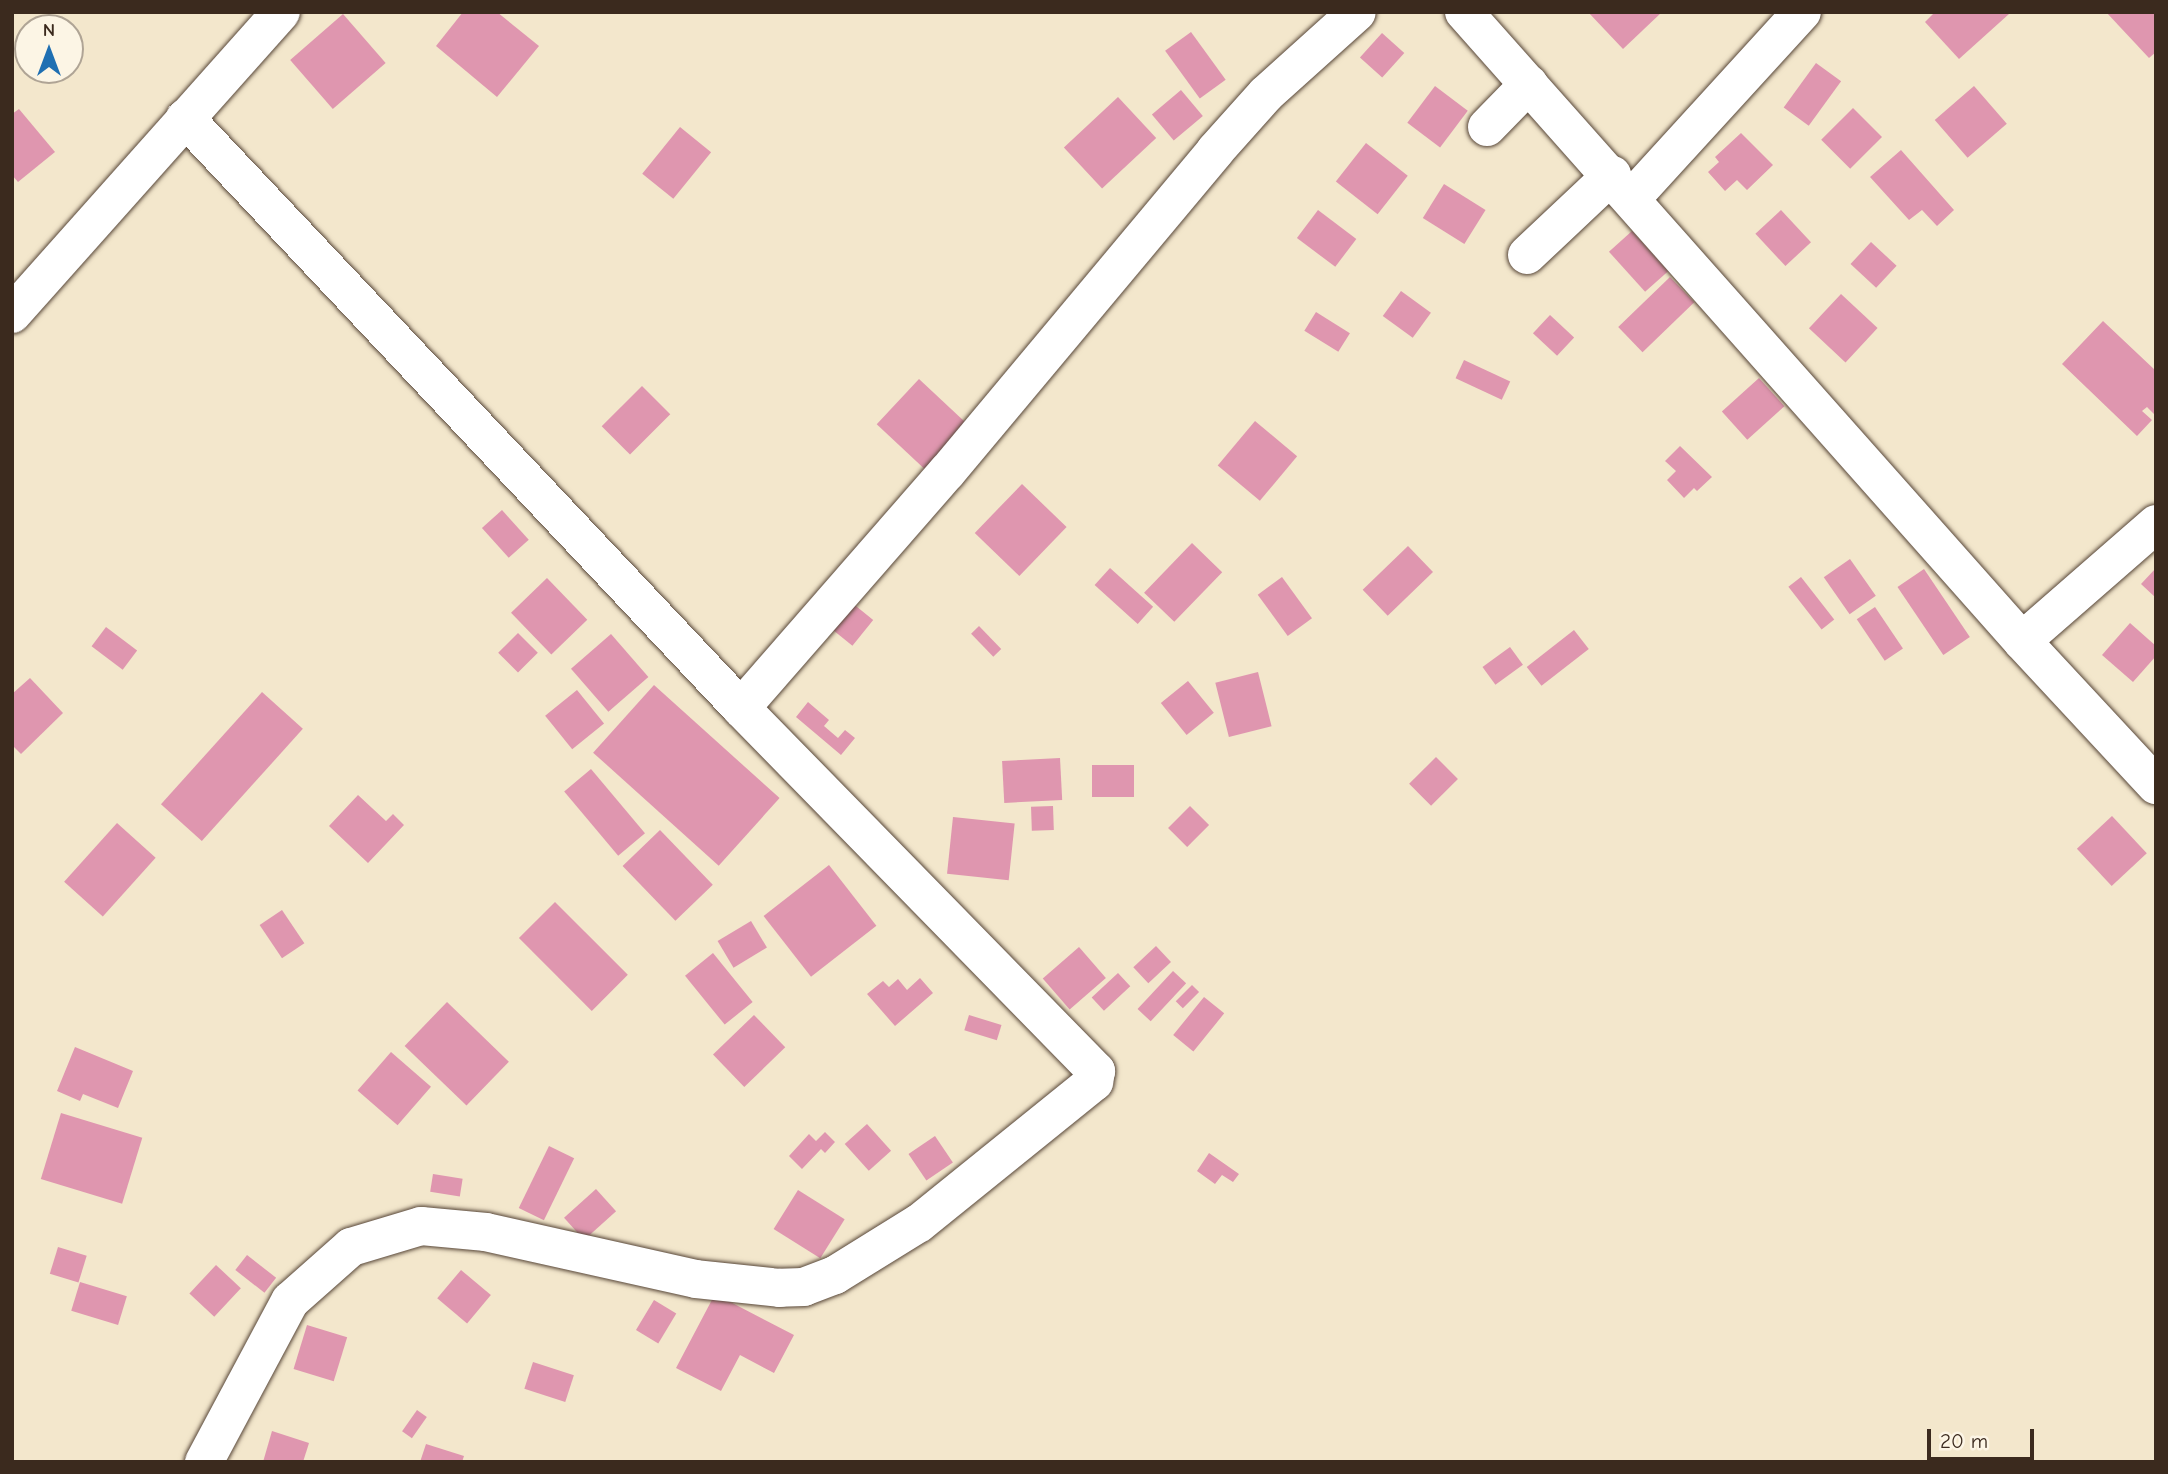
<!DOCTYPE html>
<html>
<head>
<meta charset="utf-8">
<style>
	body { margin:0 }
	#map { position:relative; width:2168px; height:1474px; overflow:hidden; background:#f3e7cc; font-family:"Comic Neue",sans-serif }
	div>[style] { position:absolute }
	.building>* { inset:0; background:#df96af; transform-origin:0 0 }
	.roads { filter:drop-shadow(0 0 2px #574638) drop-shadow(0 0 2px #574638) }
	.minor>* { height:38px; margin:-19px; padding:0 19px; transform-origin:19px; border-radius:19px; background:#fff }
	span { translate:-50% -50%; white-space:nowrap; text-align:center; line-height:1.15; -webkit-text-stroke:5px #fcf5e5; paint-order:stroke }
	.frame { position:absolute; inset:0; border:14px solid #3b2a1e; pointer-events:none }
	.north { position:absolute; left:14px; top:14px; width:70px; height:70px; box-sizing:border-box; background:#fcf5e5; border:2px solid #afa495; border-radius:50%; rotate:0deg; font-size:19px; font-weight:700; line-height:28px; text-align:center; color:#3b2a1e }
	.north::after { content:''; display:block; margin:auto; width:24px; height:32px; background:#1f6fb2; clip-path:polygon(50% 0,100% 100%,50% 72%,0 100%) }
	.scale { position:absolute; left:1927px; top:1429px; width:107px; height:32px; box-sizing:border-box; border:4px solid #3b2a1e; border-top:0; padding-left:9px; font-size:21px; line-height:24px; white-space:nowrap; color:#3b2a1e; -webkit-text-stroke:5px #fcf5e5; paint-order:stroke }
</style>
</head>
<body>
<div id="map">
	<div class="building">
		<i style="clip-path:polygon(463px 12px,497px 12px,539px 46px,497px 97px,436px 46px)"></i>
		<i style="clip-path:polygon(1588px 12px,1662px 12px,1623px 49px)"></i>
		<i style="clip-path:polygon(1935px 12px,2008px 12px,2009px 14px,1959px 59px,1925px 22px)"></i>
		<i style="clip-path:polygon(2106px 12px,2156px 12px,2156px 52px,2149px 58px)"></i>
		<i style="left:343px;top:14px;width:65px;height:70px;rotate:49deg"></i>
		<i style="left:1191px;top:32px;width:59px;height:32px;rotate:54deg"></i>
		<i style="left:1382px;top:33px;width:30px;height:33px;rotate:42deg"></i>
		<i style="left:1816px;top:63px;width:31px;height:55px;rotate:36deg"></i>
		<i style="left:1435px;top:86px;width:41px;height:46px;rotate:37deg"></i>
		<i style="left:1974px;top:86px;width:50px;height:52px;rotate:49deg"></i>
		<i style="left:1181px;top:90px;width:34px;height:38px;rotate:50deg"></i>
		<i style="left:1118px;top:97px;width:56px;height:74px;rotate:47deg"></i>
		<i style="left:1853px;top:108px;width:41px;height:45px;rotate:45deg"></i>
		<i style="clip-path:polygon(19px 109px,55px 152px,18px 182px,12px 175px,12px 114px)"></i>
		<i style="left:680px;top:127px;width:40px;height:60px;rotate:39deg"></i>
		<i style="clip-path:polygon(1741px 133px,1773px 165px,1747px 190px,1737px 180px,1725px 191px,1708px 172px,1719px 162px,1715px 157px)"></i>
		<i style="left:1366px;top:143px;width:53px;height:49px;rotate:38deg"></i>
		<i style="clip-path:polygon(1901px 150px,1954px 210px,1937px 226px,1922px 210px,1909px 220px,1870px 177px)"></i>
		<i style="left:1444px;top:184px;width:49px;height:40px;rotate:32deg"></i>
		<i style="left:1318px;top:210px;width:48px;height:35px;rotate:37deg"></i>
		<i style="left:1781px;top:210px;width:44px;height:35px;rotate:47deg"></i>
		<i style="left:1632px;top:231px;width:54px;height:31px;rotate:48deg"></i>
		<i style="left:1871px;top:242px;width:35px;height:30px;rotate:43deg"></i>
		<i style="left:1670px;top:277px;width:35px;height:72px;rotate:46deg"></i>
		<i style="left:1401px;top:291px;width:37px;height:31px;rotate:36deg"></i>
		<i style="left:1841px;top:294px;width:50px;height:47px;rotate:43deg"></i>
		<i style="left:1316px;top:312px;width:40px;height:22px;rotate:32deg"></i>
		<i style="left:1550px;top:315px;width:33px;height:25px;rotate:43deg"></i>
		<i style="clip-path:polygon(2103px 321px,2156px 371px,2156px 416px,2147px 407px,2142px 411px,2152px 420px,2137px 436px,2062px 364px)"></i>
		<i style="left:1464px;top:360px;width:51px;height:20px;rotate:25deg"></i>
		<i style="left:1759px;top:378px;width:38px;height:50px;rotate:48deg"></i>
		<i style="left:919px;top:379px;width:79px;height:62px;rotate:43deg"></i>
		<i style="left:642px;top:386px;width:40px;height:57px;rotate:45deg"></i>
		<i style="left:1255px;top:421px;width:55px;height:58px;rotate:40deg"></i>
		<i style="clip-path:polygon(1680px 446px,1712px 477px,1697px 491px,1694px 488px,1684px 498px,1667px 480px,1676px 471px,1665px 461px)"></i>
		<i style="left:1022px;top:484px;width:62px;height:68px;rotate:44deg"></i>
		<i style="left:502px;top:510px;width:40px;height:27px;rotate:48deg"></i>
		<i style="left:1192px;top:543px;width:42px;height:69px;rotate:44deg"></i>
		<i style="left:1408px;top:546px;width:36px;height:63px;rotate:46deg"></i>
		<i style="left:1850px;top:559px;width:45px;height:32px;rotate:55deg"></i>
		<i style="left:1110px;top:568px;width:58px;height:23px;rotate:42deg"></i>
		<i style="clip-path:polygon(2156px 568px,2156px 598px,2141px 584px)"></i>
		<i style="left:1924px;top:569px;width:82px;height:32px;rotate:56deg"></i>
		<i style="left:1282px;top:577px;width:51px;height:30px;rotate:54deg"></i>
		<i style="left:1801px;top:577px;width:54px;height:16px;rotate:52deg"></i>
		<i style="left:547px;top:578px;width:58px;height:50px;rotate:46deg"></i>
		<i style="left:846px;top:598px;width:35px;height:33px;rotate:39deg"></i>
		<i style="left:1875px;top:607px;width:50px;height:22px;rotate:56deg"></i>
		<i style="clip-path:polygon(2130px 623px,2156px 646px,2156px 656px,2133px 682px,2102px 655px)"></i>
		<i style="left:979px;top:626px;width:32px;height:11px;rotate:46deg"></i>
		<i style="left:106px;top:627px;width:39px;height:24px;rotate:37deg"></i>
		<i style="left:1574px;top:630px;width:24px;height:60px;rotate:52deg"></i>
		<i style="left:518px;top:633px;width:28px;height:28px;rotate:45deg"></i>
		<i style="left:611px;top:634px;width:57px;height:53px;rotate:49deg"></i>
		<i style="left:1510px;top:647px;width:22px;height:34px;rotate:54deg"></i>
		<i style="left:1258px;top:672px;width:56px;height:44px;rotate:76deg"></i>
		<i style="clip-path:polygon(30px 678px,63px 713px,21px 754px,12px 745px,12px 694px)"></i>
		<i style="left:1188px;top:681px;width:41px;height:35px;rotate:51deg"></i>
		<i style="left:654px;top:685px;width:169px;height:91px;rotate:42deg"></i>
		<i style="left:577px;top:690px;width:43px;height:41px;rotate:51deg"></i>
		<i style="left:262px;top:692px;width:55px;height:151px;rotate:42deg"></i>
		<i style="clip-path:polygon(808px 702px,829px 720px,824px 726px,838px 738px,845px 730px,855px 738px,841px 755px,796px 717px)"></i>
		<i style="left:1436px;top:757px;width:31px;height:38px;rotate:45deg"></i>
		<i style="left:1060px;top:758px;width:42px;height:58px;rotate:87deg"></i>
		<i style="left:1092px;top:765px;width:42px;height:32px"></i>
		<i style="left:591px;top:769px;width:84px;height:35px;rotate:50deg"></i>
		<i style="clip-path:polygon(358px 795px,386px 821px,393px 814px,404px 825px,368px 863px,329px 826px)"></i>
		<i style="left:1053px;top:806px;width:24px;height:22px;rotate:88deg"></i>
		<i style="left:1190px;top:806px;width:27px;height:31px;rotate:45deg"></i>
		<i style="left:2112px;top:816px;width:51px;height:48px;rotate:47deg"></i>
		<i style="left:953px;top:817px;width:62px;height:57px;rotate:6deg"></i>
		<i style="left:117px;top:823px;width:52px;height:79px;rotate:42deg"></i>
		<i style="left:660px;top:830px;width:76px;height:52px;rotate:46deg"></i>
		<i style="left:829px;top:865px;width:77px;height:83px;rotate:52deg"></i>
		<i style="left:555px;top:902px;width:103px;height:51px;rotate:45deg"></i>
		<i style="left:282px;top:910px;width:40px;height:27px;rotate:56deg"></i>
		<i style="left:751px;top:921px;width:31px;height:39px;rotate:59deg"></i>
		<i style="left:1156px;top:946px;width:22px;height:31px;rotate:47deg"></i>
		<i style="left:1079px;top:947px;width:41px;height:48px;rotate:49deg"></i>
		<i style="left:713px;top:953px;width:63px;height:36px;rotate:51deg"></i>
		<i style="left:1173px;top:971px;width:18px;height:52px;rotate:43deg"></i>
		<i style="left:1118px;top:973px;width:18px;height:36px;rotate:47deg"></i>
		<i style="clip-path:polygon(920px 978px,933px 993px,895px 1026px,867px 994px,883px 981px,889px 987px,898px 979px,907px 990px)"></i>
		<i style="left:1192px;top:985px;width:10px;height:23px;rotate:45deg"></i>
		<i style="left:1204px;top:997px;width:26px;height:49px;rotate:39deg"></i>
		<i style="left:447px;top:1002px;width:86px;height:61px;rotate:44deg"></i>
		<i style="left:754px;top:1015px;width:45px;height:57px;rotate:46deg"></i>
		<i style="left:969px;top:1015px;width:34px;height:16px;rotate:17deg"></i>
		<i style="clip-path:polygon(75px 1047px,133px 1071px,118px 1108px,83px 1094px,80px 1101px,57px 1091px)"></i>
		<i style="left:391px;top:1052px;width:53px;height:51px;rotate:41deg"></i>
		<i style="left:61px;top:1113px;width:85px;height:69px;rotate:17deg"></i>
		<i style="left:867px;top:1124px;width:36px;height:30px;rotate:48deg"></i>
		<i style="clip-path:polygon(825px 1132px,835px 1142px,825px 1153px,821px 1149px,802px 1169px,789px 1156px,809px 1134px,816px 1141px)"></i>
		<i style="left:935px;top:1136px;width:32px;height:32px;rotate:56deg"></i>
		<i style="left:549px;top:1146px;width:28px;height:69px;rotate:26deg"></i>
		<i style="clip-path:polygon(1209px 1153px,1239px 1174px,1233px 1182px,1222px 1175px,1215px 1184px,1197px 1171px)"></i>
		<i style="left:433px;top:1174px;width:30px;height:18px;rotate:9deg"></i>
		<i style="left:596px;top:1189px;width:30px;height:43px;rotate:48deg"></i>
		<i style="left:798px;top:1190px;width:55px;height:46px;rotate:32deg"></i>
		<i style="left:58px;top:1247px;width:30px;height:28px;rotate:17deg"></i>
		<i style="left:247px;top:1255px;width:37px;height:19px;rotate:38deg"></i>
		<i style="left:216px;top:1265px;width:34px;height:39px;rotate:43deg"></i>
		<i style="left:461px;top:1270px;width:39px;height:37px;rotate:40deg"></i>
		<i style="left:80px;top:1282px;width:49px;height:30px;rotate:17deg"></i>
		<i style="clip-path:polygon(715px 1294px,794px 1335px,774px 1373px,740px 1355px,721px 1391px,676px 1368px)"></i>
		<i style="left:654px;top:1300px;width:26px;height:35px;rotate:31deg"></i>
		<i style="left:307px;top:1325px;width:42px;height:46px;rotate:17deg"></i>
		<i style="left:533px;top:1362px;width:43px;height:28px;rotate:18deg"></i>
		<i style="left:417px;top:1410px;width:12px;height:26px;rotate:35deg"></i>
		<i style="clip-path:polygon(272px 1431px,309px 1443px,303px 1462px,263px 1462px)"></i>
		<i style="clip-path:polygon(426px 1444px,464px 1456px,462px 1462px,420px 1462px)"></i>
	</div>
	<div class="roads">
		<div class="minor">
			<i style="left:1464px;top:12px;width:841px;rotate:48.42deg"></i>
			<i style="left:2022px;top:641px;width:197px;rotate:47.1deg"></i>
			<i style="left:185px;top:118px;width:811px;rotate:46.7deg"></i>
			<i style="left:741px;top:708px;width:508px;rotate:45.64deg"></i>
			<i style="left:1096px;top:1071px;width:11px;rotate:100deg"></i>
			<i style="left:1094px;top:1082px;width:225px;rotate:141.1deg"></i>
			<i style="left:919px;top:1223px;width:99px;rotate:148.2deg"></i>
			<i style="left:835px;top:1275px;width:33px;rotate:159deg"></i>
			<i style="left:804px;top:1287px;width:24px;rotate:178deg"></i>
			<i style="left:780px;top:1288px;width:84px;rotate:-173.9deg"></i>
			<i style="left:696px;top:1279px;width:215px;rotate:-167.4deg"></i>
			<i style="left:486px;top:1232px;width:65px;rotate:-174.7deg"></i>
			<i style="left:421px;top:1226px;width:73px;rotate:163.3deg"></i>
			<i style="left:351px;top:1247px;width:81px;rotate:138.5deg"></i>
			<i style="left:290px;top:1301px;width:183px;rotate:118.1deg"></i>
			<i style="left:1487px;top:127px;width:60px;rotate:-45.7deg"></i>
			<i style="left:1632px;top:198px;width:252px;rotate:-47.6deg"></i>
			<i style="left:1527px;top:255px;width:117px;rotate:-43.3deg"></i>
			<i style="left:12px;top:314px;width:404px;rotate:-48.3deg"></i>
			<i style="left:2022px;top:641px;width:178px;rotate:-41.1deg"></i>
			<i style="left:741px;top:708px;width:313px;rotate:-48.9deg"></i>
			<i style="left:947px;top:472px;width:418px;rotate:-50.1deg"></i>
			<i style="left:1215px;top:151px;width:76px;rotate:-48.2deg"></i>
			<i style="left:1266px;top:94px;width:122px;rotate:-42deg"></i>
		</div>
	</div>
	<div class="frame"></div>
	<div class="north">N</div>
	<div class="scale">20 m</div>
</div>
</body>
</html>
